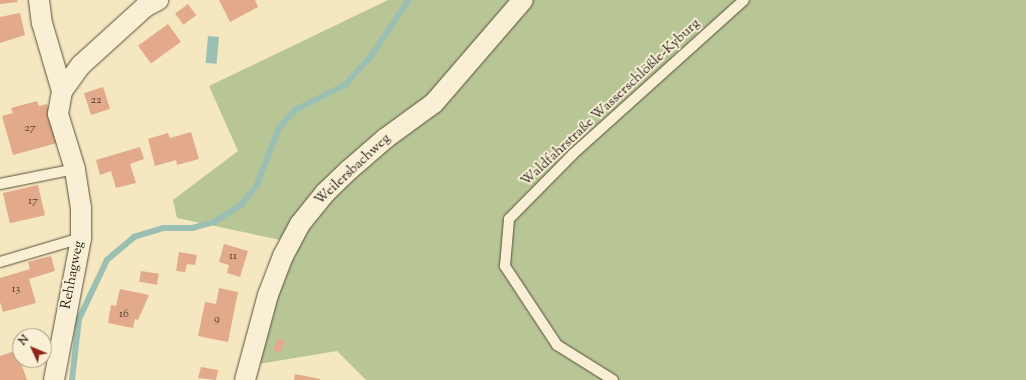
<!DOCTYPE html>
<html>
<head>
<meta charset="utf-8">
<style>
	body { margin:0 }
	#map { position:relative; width:1026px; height:380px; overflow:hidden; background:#f5e7bf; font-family:"Sorts Mill Goudy",serif }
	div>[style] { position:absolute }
	.green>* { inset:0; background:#b8c695 }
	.water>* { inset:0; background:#9cbfb4; transform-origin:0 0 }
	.stream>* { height:5.5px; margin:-2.75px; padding:0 2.75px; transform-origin:2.75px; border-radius:2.75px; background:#9cbfb4 }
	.building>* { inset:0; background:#e2aa8a; transform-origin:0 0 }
	.roads { filter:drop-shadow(0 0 1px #584e3d) drop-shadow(0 0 1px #584e3d) }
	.service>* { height:10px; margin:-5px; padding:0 5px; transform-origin:5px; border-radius:5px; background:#f8efd5 }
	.minor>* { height:20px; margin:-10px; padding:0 10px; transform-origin:10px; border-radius:10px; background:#f8efd5 }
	span { translate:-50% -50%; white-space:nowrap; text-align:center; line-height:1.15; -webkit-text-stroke:4px #f8efd5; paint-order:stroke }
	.number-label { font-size:12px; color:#533f30 }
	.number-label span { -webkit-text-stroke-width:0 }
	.street-label { font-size:14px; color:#231b12 }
	.north { position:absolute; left:12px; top:328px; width:40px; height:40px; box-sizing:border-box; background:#f8efd5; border:1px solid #a39a87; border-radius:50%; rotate:314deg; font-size:11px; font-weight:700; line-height:16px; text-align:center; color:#231b12 }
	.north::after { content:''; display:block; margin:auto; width:14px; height:18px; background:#8f2418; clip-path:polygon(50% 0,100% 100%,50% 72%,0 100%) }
</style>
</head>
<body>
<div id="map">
	<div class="green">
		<i style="clip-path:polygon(388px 0,1026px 0,1026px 380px,366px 380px,337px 351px,247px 366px,280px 240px,177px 218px,173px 200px,238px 151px,209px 86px)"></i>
	</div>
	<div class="water">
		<i style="left:208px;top:36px;width:11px;height:27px;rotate:5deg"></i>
	</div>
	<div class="stream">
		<i style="left:72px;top:380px;width:61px;rotate:-83.5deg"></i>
		<i style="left:79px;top:319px;width:65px;rotate:-64.6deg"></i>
		<i style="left:107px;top:260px;width:35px;rotate:-40deg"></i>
		<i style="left:134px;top:237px;width:30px;rotate:-17deg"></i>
		<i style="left:163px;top:228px;width:30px"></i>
		<i style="left:193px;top:228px;width:22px;rotate:-16deg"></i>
		<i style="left:214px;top:222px;width:32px;rotate:-32deg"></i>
		<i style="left:241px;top:205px;width:26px;rotate:-51deg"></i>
		<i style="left:257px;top:185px;width:61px;rotate:-68.9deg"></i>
		<i style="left:279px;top:128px;width:24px;rotate:-48deg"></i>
		<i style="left:295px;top:110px;width:56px;rotate:-26.6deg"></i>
		<i style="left:345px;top:85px;width:40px;rotate:-48deg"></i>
		<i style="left:372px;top:55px;width:66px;rotate:-56.1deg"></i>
	</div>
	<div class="building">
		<i style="clip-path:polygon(0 0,17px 0,18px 2px,0 4px)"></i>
		<i style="clip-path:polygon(219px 0,255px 0,258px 7px,230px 22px)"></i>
		<i style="left:188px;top:4px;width:14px;height:16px;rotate:54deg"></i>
		<i style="clip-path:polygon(20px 13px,25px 35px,0 43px,0 17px)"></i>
		<i style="left:168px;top:24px;width:22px;height:37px;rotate:54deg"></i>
		<i style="left:103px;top:87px;width:23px;height:20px;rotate:72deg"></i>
		<i style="clip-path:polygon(37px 101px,39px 106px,47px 104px,57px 143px,13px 155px,2px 116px,13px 113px,11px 108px)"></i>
		<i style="clip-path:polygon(191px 132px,199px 159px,177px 165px,176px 160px,155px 166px,148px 139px,168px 133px,170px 138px)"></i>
		<i style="clip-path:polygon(140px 147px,144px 159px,130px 164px,136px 183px,116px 188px,111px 171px,100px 175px,96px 160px)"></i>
		<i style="left:38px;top:185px;width:31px;height:36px;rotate:77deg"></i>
		<i style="clip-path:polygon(224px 244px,248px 251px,240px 277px,227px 273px,229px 265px,219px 262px)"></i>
		<i style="clip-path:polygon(179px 252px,197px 255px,195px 265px,187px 264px,185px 272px,176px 271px)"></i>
		<i style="clip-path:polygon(51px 256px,55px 271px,29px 279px,36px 303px,3px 312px,0 302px,0 278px,30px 269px,28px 262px)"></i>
		<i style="left:141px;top:271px;width:18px;height:11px;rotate:9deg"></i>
		<i style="clip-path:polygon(219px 288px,238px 292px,228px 342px,198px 336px,205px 302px,216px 304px)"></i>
		<i style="clip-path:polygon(120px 289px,149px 295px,138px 320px,135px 319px,133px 328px,108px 323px,111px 305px,116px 306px)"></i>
		<i style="left:278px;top:338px;width:8px;height:13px;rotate:23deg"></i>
		<i style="clip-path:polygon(20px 343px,20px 360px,27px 380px,0 380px,0 356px,18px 350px,16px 344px)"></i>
		<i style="clip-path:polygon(201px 367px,218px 370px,216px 380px,198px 378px)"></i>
		<i style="clip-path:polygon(295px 374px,320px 379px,320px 380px,294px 380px)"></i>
	</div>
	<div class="roads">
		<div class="service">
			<i style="left:0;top:184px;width:76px;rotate:-11.3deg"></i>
			<i style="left:0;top:262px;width:84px;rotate:-16.5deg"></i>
			<i style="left:613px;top:380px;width:66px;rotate:-148deg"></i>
			<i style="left:557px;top:345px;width:95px;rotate:-123.4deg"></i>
			<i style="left:505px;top:266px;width:47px;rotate:-85.1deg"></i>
			<i style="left:509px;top:219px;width:91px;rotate:-45.4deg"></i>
			<i style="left:573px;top:154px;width:230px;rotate:-42deg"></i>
		</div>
		<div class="minor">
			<i style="left:39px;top:0;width:23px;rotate:83deg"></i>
			<i style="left:42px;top:23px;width:71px;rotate:73.6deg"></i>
			<i style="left:54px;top:380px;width:145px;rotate:-79.2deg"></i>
			<i style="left:81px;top:238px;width:30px;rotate:-90deg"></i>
			<i style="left:81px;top:208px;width:39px;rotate:-99deg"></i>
			<i style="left:75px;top:169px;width:58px;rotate:-107.2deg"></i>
			<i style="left:58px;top:114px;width:23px;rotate:-80deg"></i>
			<i style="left:62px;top:91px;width:32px;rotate:-54deg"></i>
			<i style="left:81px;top:65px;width:86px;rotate:-42.2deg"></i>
			<i style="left:145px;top:7px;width:15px;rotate:-28deg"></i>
			<i style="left:245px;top:380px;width:88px;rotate:-74.9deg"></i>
			<i style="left:268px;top:295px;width:42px;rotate:-69deg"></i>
			<i style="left:283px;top:256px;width:36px;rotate:-62deg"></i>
			<i style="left:300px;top:224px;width:40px;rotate:-51deg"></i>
			<i style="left:325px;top:193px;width:33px;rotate:-44deg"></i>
			<i style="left:349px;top:170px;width:49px;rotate:-40.9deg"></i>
			<i style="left:386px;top:138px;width:59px;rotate:-36.1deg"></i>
			<i style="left:434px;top:103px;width:136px;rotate:-49.2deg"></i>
		</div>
	</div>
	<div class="number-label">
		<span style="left:96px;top:101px">22</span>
		<span style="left:30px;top:129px">27</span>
		<span style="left:33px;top:202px">17</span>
		<span style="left:233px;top:257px">11</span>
		<span style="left:16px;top:290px">13</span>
		<span style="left:124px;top:315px">16</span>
		<span style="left:217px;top:320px">9</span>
	</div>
	<div class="street-label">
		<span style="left:611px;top:103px;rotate:-43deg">Waldfahrstraße Wasserschlößle-Kyburg</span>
		<span style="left:353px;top:170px;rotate:-43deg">Weilersbachweg</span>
		<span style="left:73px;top:275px;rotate:-79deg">Rehhagweg</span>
	</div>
	<div class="north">N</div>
</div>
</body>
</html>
